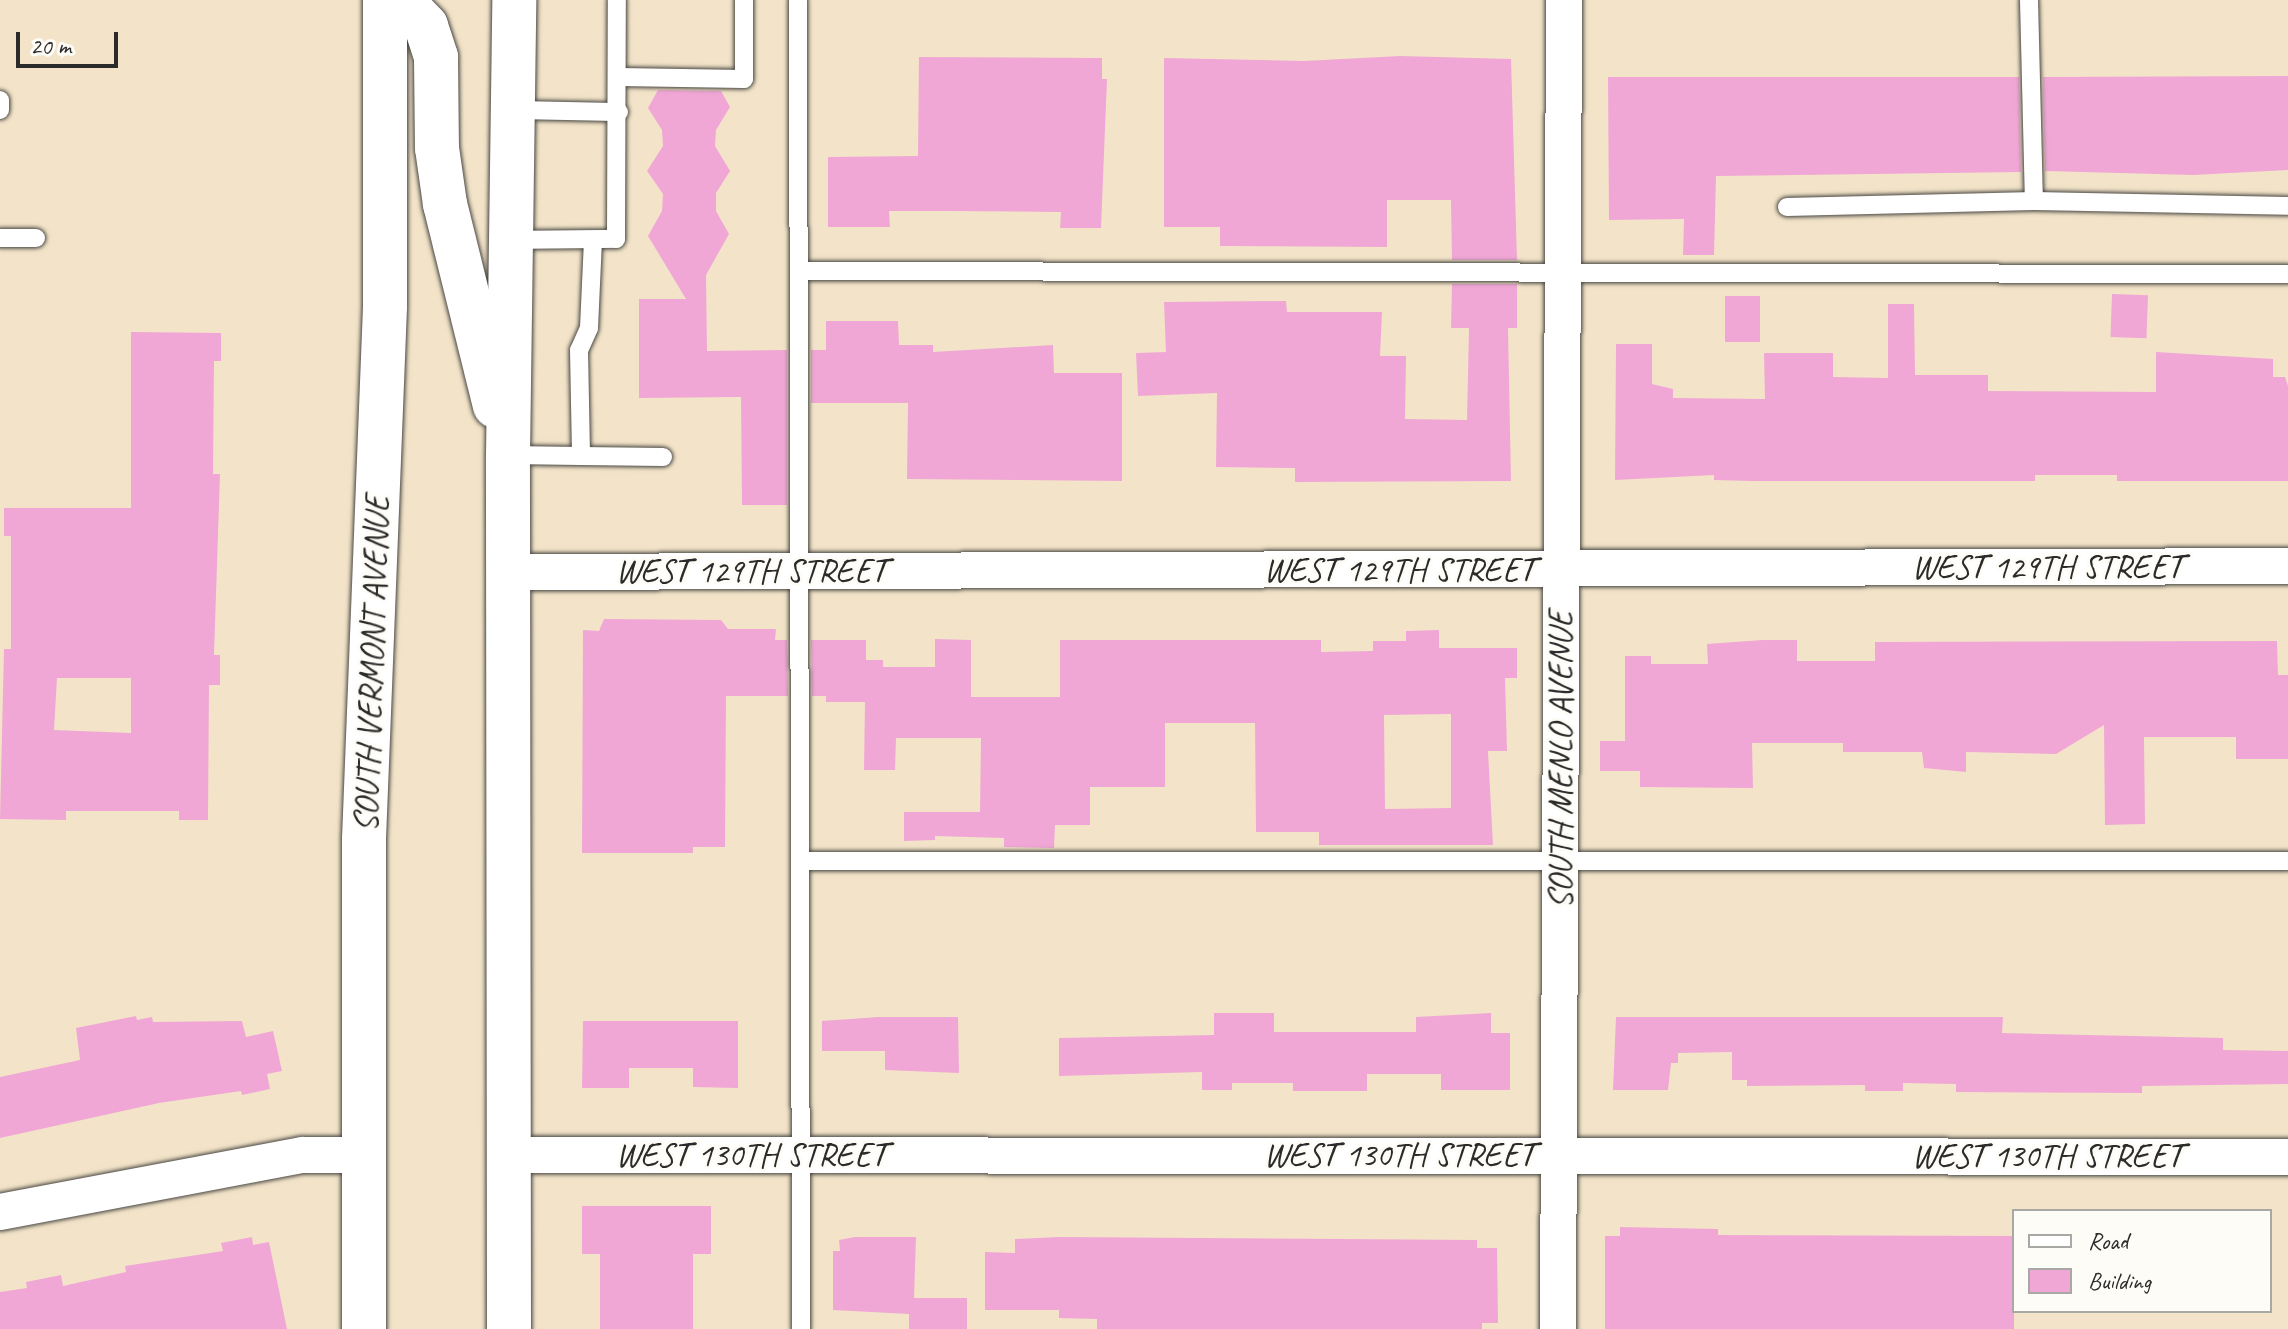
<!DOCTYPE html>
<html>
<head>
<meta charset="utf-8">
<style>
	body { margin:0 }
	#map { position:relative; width:2288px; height:1329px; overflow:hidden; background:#f3e4c9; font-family:Caveat,sans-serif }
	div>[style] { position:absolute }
	.building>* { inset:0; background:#f0a7d5; transform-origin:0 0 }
	.roads { filter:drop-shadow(0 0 2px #494743) drop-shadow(0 0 2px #494743) }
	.service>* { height:18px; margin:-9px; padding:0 9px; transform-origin:9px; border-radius:9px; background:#fff }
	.minor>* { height:36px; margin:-18px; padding:0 18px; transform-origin:18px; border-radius:18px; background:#fff }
	.primary>* { height:44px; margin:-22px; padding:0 22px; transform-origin:22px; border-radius:22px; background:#fff }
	span { translate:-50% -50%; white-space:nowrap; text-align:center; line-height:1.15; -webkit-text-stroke:6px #fdfcf7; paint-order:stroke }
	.street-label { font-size:34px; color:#2b2b2b }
	.legend { position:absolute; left:2012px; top:1209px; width:260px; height:104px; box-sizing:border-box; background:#fdfcf7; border:2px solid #a9a8a5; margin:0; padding:10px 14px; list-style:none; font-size:24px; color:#2b2b2b }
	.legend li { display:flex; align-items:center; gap:16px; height:40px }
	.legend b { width:40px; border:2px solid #a9a8a5 }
	.scale { position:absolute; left:16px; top:32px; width:102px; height:36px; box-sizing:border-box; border:4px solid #2b2b2b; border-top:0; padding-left:10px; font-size:24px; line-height:28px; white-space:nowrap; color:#2b2b2b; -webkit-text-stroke:6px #fdfcf7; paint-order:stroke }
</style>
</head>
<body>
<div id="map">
	<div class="building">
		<i style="clip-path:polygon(1400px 56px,1511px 59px,1517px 260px,1452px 260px,1451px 200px,1387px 200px,1387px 247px,1220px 246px,1220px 227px,1164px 227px,1164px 58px,1304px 61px)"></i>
		<i style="clip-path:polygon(919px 57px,1102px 58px,1102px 79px,1107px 79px,1101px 228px,1060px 228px,1061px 212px,947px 211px,889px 211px,890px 227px,828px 227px,828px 157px,918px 156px)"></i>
		<i style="clip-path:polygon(2288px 76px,2288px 170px,2193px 175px,2045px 171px,2043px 77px)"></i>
		<i style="clip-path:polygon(1608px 77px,2019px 77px,2021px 172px,1716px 176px,1714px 255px,1683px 255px,1684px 219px,1609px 220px)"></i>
		<i style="clip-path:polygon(658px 90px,721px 91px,730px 107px,716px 130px,715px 146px,730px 171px,716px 193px,716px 211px,729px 234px,706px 275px,707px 351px,787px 350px,787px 505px,742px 505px,741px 397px,639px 398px,639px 299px,686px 299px,648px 236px,662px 211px,663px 194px,647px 171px,663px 146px,662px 130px,648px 108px)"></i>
		<i style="clip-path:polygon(1452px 284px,1517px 284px,1517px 328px,1508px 328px,1511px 481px,1295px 482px,1295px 468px,1216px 467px,1217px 393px,1138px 396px,1136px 353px,1166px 352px,1164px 302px,1286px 301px,1287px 312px,1382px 312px,1380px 356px,1406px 356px,1405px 419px,1467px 420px,1469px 328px,1451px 328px)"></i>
		<i style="left:2112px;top:294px;width:36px;height:43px;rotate:2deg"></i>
		<i style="left:1725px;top:296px;width:35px;height:46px"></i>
		<i style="clip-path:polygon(1888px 304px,1914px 304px,1915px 375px,1988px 375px,1988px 391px,2156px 392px,2156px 352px,2273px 359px,2273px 377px,2285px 377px,2288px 386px,2288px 481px,2117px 481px,2117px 475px,2035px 475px,2035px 481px,1752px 481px,1714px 480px,1714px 475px,1615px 480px,1616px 344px,1652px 344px,1652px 384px,1673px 389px,1673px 398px,1765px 399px,1764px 353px,1833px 353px,1833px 377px,1888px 378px)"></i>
		<i style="clip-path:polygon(826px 321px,898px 321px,899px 345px,933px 345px,933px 352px,1053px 345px,1054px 373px,1122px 373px,1122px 481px,907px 479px,908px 403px,811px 403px,811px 350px,826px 350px)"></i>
		<i style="clip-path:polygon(evenodd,131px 332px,221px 333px,221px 361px,214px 361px,213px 474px,220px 474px,214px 655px,220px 655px,220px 685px,209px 685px,208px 820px,179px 820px,179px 811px,66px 811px,66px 820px,0 819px,4px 649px,11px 649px,11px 536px,4px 536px,4px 508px,131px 508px,131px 332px,57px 678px,131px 678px,131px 733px,54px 730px,57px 678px)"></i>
		<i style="clip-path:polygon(604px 619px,721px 620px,728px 629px,776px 629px,775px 640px,787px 640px,788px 696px,726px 696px,725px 847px,693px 847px,693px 853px,582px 853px,583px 630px,599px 631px)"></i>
		<i style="clip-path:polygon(evenodd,1439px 630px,1439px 648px,1517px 648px,1517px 678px,1505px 678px,1507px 751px,1488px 751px,1493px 845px,1319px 845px,1319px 832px,1256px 832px,1255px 723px,1165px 723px,1165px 787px,1090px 787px,1090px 825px,1055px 825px,1054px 848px,1004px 847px,1004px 838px,935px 836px,935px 840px,904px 841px,904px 812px,980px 812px,981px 738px,896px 738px,895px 770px,864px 770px,865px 702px,826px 702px,826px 696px,812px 696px,811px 640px,866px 640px,866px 660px,883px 660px,883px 667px,935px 667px,935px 639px,971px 640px,971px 697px,1060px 697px,1060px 640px,1321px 640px,1321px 652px,1373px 651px,1373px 641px,1406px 641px,1406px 631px,1439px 630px,1451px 714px,1451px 808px,1385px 809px,1384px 715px,1451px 714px)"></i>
		<i style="clip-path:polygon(1763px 640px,1797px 640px,1797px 661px,1875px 661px,1875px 642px,2277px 641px,2278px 675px,2288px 675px,2288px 759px,2236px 759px,2236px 737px,2144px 737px,2145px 824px,2105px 825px,2104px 725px,2056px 754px,1966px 752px,1966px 772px,1924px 768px,1922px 752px,1843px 752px,1843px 743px,1752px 743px,1753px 788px,1640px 787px,1640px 771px,1600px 771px,1600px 741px,1625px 741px,1625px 656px,1651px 656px,1651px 664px,1708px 664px,1707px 644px)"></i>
		<i style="clip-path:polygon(1214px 1013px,1274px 1013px,1274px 1032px,1416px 1032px,1416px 1017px,1491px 1013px,1491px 1033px,1510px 1033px,1510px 1090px,1441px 1090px,1441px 1074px,1367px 1074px,1367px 1091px,1293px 1091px,1293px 1083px,1232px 1083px,1232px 1090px,1202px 1090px,1202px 1072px,1059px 1076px,1059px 1038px,1214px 1035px)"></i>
		<i style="clip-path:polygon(136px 1016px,137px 1020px,152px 1017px,153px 1022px,242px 1021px,246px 1037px,273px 1031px,282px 1071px,267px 1074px,270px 1089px,242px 1095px,241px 1091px,159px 1103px,0 1138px,0 1077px,80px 1060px,76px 1028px)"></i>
		<i style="clip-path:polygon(878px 1017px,958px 1017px,959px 1073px,885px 1070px,885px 1051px,822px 1051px,822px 1021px)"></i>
		<i style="clip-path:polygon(1616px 1017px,2003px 1017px,2002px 1033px,2223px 1038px,2223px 1050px,2288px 1051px,2288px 1084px,2142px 1086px,2142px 1093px,1956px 1092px,1956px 1084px,1903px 1083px,1903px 1091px,1865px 1091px,1865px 1085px,1747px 1086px,1747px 1080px,1732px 1080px,1732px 1052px,1678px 1053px,1678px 1063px,1671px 1063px,1668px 1090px,1613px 1090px)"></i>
		<i style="clip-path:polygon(583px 1021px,738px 1021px,738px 1088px,693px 1087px,693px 1068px,629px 1068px,629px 1088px,582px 1088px)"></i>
		<i style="clip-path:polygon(582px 1206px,711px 1206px,711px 1254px,693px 1254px,693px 1329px,600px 1329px,600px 1254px,582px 1254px)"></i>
		<i style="clip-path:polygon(1620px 1227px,1718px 1229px,1718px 1235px,2014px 1236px,2014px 1329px,1605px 1329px,1605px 1236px,1620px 1236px)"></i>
		<i style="clip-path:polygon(252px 1237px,253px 1245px,269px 1242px,287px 1329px,0 1329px,0 1292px,27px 1288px,26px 1282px,61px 1275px,63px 1286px,126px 1272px,125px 1266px,223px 1251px,221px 1243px)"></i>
		<i style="clip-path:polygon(855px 1237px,916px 1237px,914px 1298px,967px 1298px,967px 1329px,909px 1329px,909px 1314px,833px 1310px,833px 1251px,840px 1251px,839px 1240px)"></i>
		<i style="clip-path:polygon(1059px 1237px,1477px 1240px,1477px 1248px,1497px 1248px,1498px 1323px,1482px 1323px,1482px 1329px,1097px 1329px,1097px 1319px,1059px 1318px,1059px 1310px,985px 1310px,985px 1252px,1015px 1253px,1015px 1239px)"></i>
	</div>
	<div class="roads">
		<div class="service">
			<i style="left:798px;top:0;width:1329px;rotate:89.87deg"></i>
			<i style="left:2029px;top:0;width:201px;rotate:88.6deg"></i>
			<i style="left:619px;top:77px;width:125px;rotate:0.9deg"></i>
			<i style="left:744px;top:79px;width:79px;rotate:-90deg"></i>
			<i style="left:0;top:100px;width:10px;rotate:90deg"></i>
			<i style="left:514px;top:110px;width:105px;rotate:1.1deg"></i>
			<i style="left:1787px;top:207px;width:247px;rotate:-1.4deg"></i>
			<i style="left:2034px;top:201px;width:254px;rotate:1.1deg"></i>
			<i style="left:0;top:238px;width:36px"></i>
			<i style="left:512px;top:240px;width:104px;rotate:-0.6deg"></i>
			<i style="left:616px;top:239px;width:239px;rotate:-89.8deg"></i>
			<i style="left:593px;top:240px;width:88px;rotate:92.6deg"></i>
			<i style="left:589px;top:328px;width:24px;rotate:114deg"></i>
			<i style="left:579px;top:350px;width:106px;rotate:88.9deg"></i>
			<i style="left:581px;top:456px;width:82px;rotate:0.7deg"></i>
			<i style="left:800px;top:271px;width:1488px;rotate:0.12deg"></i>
			<i style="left:508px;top:455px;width:73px;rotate:0.8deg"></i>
			<i style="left:802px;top:861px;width:1486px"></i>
		</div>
		<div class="minor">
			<i style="left:511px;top:572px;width:1777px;rotate:-0.19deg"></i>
			<i style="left:510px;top:1155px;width:1778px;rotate:0.06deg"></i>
			<i style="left:0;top:1212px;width:308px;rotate:-10.7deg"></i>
			<i style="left:303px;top:1155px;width:61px"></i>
			<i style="left:1558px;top:1329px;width:1329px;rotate:-89.74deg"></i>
		</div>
		<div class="primary">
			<i style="left:401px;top:0;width:36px;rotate:46deg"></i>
			<i style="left:426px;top:26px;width:33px;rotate:72deg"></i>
			<i style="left:436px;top:57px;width:91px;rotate:89.4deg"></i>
			<i style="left:437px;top:148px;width:57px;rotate:81.9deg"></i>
			<i style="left:445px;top:204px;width:208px;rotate:76.1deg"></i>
			<i style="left:364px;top:1329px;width:490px;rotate:-90deg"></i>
			<i style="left:364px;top:839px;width:533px;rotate:-87.74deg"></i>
			<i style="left:385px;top:306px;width:306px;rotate:-90deg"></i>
			<i style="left:509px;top:1329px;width:874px;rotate:-90.07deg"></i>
			<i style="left:508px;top:455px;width:455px;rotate:-89.2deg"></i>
		</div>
	</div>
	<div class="street-label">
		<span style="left:2047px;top:567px">WEST 129TH STREET</span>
		<span style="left:1399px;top:570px">WEST 129TH STREET</span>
		<span style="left:751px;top:571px">WEST 129TH STREET</span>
		<span style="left:371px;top:664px;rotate:-88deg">SOUTH VERMONT AVENUE</span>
		<span style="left:1560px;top:760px;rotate:-90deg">SOUTH MENLO AVENUE</span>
		<span style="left:751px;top:1155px">WEST 130TH STREET</span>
		<span style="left:1399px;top:1155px">WEST 130TH STREET</span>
		<span style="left:2047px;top:1156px">WEST 130TH STREET</span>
	</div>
	<ul class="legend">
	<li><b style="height:10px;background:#fff"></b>Road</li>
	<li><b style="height:22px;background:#f0a7d5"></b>Building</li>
	</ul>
	<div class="scale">20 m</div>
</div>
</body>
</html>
